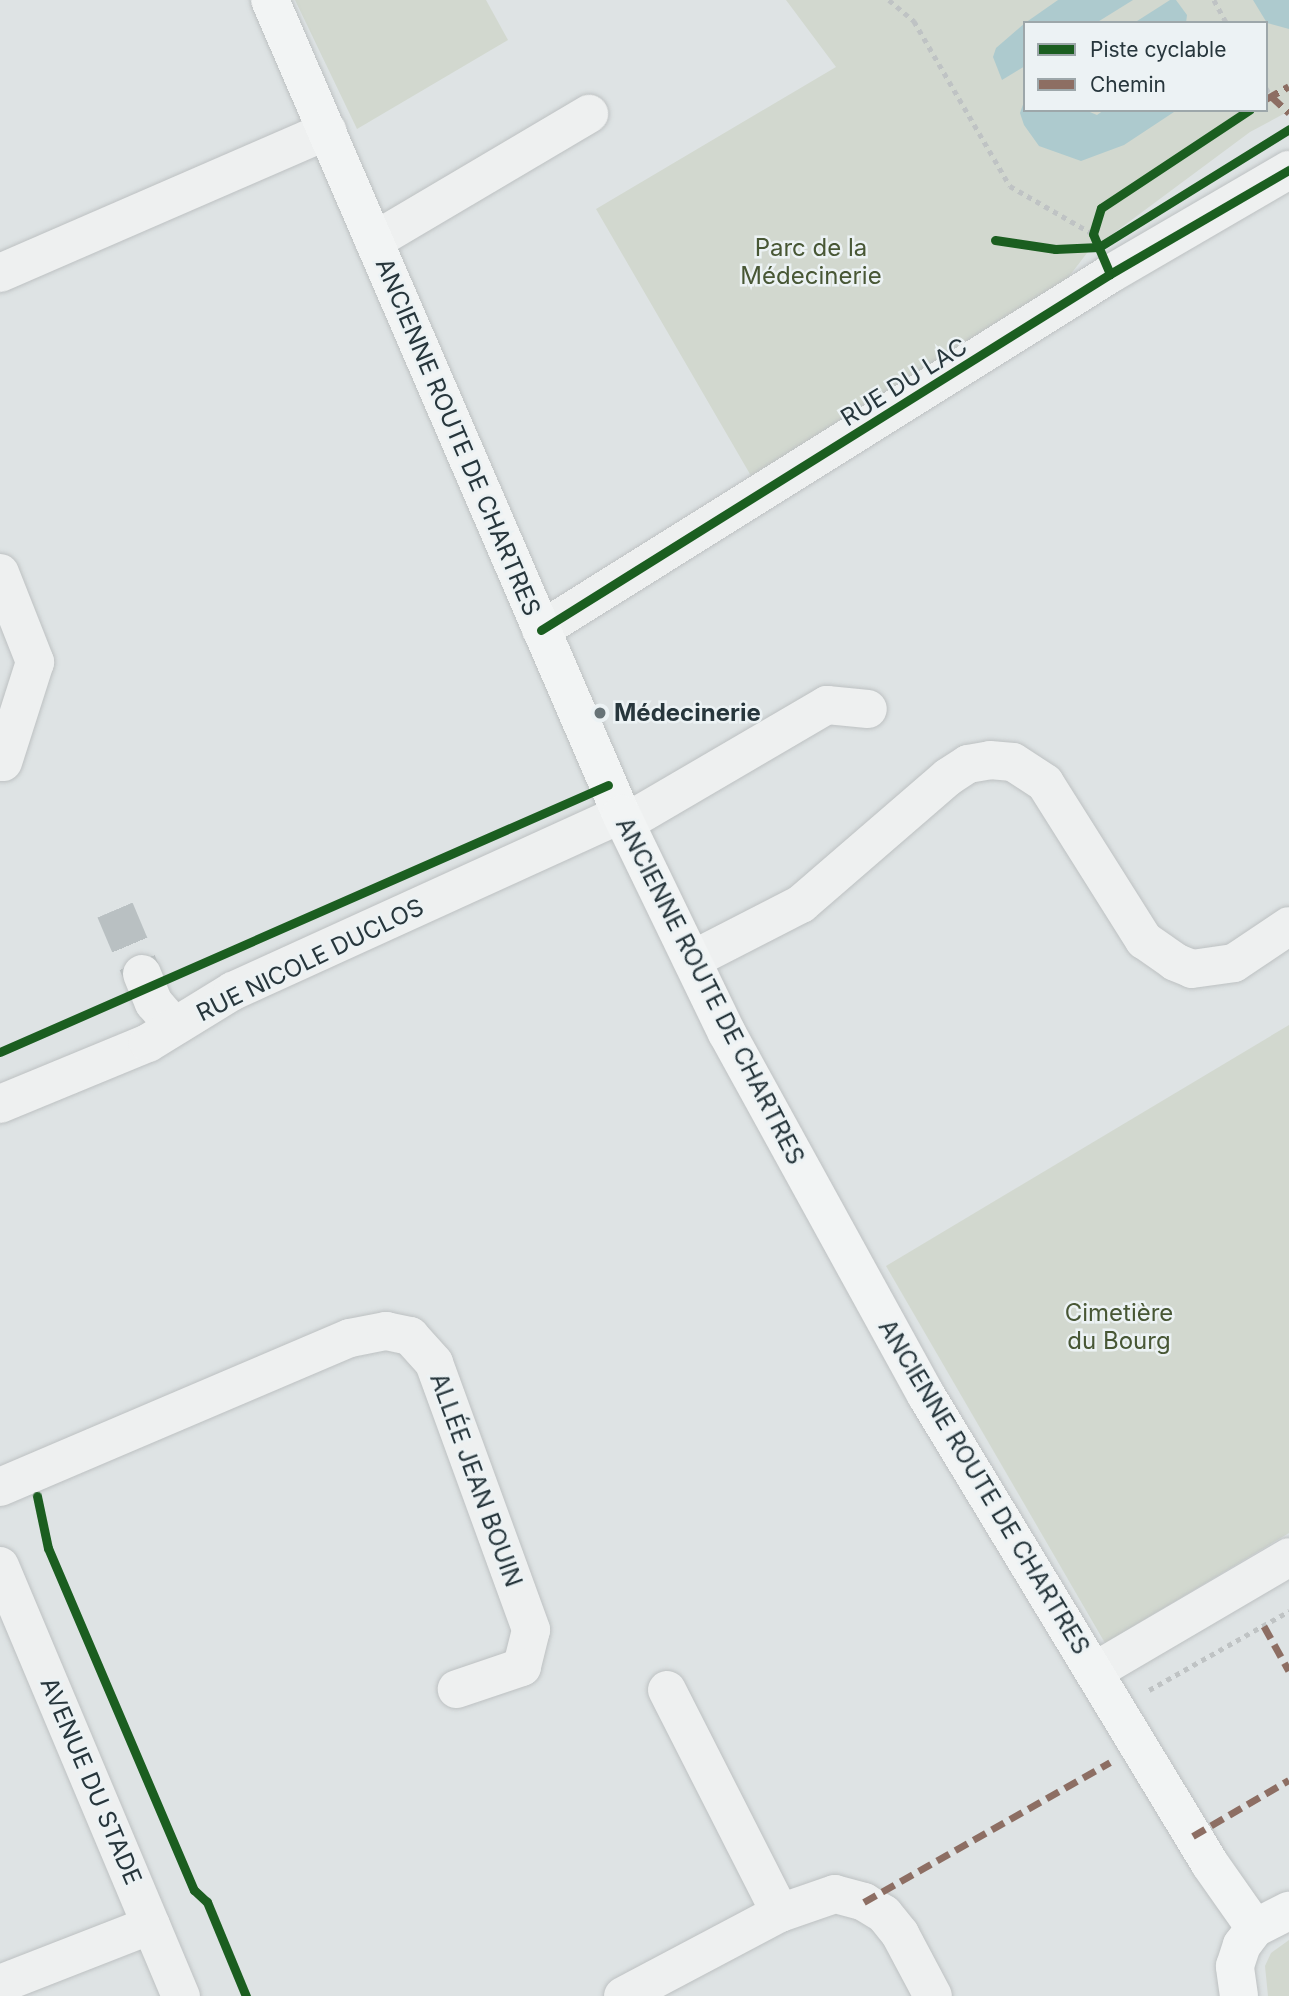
<!DOCTYPE html>
<html>
<head>
<meta charset="utf-8">
<style>
	body { margin:0 }
	#map { position:relative; width:1289px; height:1996px; overflow:hidden; background:#dee3e4; font-family:Inter,sans-serif }
	div>[style] { position:absolute }
	.green>* { inset:0; background:#d2d8cf }
	.water>* { inset:0; background:#adcace }
	.minor-tunnel>* { height:38px; margin-top:-19px; transform-origin:0; background:repeating-linear-gradient(90deg,#b9c0c2 0 38px,transparent 0 57px) }
	.path>* { height:4.5px; margin-top:-2.25px; transform-origin:0; background:repeating-linear-gradient(90deg,#bfc3c4 0 5px,transparent 0 10px) }
	.roads { filter:drop-shadow(0 0 2px #bdc1c2) drop-shadow(0 0 2px #bdc1c2) }
	.minor>* { height:38px; margin:-19px; padding:0 19px; transform-origin:19px; border-radius:19px; background:#eef0f0 }
	.major>* { height:38px; margin:-19px; padding:0 19px; transform-origin:19px; border-radius:19px; background:#f2f4f4 }
	.quiet>* { height:7px; margin-top:-3.5px; transform-origin:0; background:repeating-linear-gradient(90deg,#8d6e63 0 14px,transparent 0 21px) }
	.cycleway>* { height:9px; margin:-4.5px; padding:0 4.5px; transform-origin:4.5px; border-radius:4.5px; background:#1b5e20 }
	.dots>* { width:19px; height:19px; translate:-50% -50%; box-sizing:border-box; border:4px solid #ecf2f4; border-radius:50% }
	span { translate:-50% -50%; white-space:nowrap; text-align:center; line-height:1.15; -webkit-text-stroke:5px #ecf2f4; paint-order:stroke }
	.park-label { font-size:24px; color:#485735 }
	.street-label { font-size:24px; color:#27363c }
	.poi-label { font-size:24px; color:#27363c; font-weight:700 }
	.left { translate:0 -50%; text-align:left }
	.legend { position:absolute; left:1023px; top:21px; width:245px; height:91px; box-sizing:border-box; background:#ecf2f4; border:2px solid #9da7aa; margin:0; padding:9px 12px; list-style:none; font-size:21px; color:#27363c }
	.legend li { display:flex; align-items:center; gap:14px; height:35px }
	.legend b { width:35px; border:2px solid #9da7aa }
</style>
</head>
<body>
<div id="map">
	<div class="green">
		<i style="clip-path:polygon(295px 0,486px 0,508px 40px,357px 129px)"></i>
		<i style="clip-path:polygon(evenodd,786px 0,1289px 0,1289px 111px,1250px 132px,1087px 253px,1064px 283px,754px 481px,596px 209px,836px 67px,786px 0,1025px 23px,1266px 23px,1266px 110px,1025px 110px,1025px 23px)"></i>
		<i style="clip-path:polygon(1289px 1025px,1289px 1533px,1105px 1643px,886px 1266px)"></i>
		<i style="clip-path:polygon(1289px 1940px,1289px 1996px,1268px 1996px,1265px 1966px,1271px 1953px)"></i>
	</div>
	<div class="water">
		<i style="clip-path:polygon(1058px 0,1133px 0,1096px 23px,1025px 23px)"></i>
		<i style="clip-path:polygon(1170px 0,1176px 0,1187px 15px,1186px 23px,1134px 23px)"></i>
		<i style="clip-path:polygon(1253px 0,1289px 0,1289px 29px,1267px 23px)"></i>
		<i style="clip-path:polygon(1025px 23px,1025px 66px,1002px 80px,993px 57px,996px 48px)"></i>
		<i style="clip-path:polygon(1025px 99px,1025px 110px,1085px 110px,1097px 115px,1104px 110px,1177px 110px,1124px 145px,1081px 161px,1039px 146px,1024px 125px,1020px 113px)"></i>
	</div>
	<div class="minor-tunnel">
		<i style="left:115px;top:910px;width:69px;rotate:67.1deg"></i>
	</div>
	<div class="path">
		<i style="left:889px;top:0;width:33px;rotate:40deg"></i>
		<i style="left:914px;top:21px;width:191px;rotate:59.8deg"></i>
		<i style="left:1010px;top:186px;width:96px;rotate:30deg"></i>
		<i style="left:1214px;top:0;width:26px;rotate:61deg"></i>
		<i style="left:1266px;top:88px;width:9px;rotate:58deg"></i>
		<i style="left:1149px;top:1690px;width:161px;rotate:-29.4deg"></i>
	</div>
	<div class="roads">
		<div class="minor">
			<i style="left:374px;top:241px;width:250px;rotate:-30.6deg"></i>
			<i style="left:0;top:273px;width:357px;rotate:-23.5deg"></i>
			<i style="left:0;top:573px;width:96px;rotate:68.5deg"></i>
			<i style="left:35px;top:662px;width:105px;rotate:107.7deg"></i>
			<i style="left:541px;top:630px;width:671px;rotate:-32.03deg"></i>
			<i style="left:1110px;top:274px;width:207px;rotate:-30.2deg"></i>
			<i style="left:625px;top:823px;width:234px;rotate:-30.3deg"></i>
			<i style="left:827px;top:705px;width:41px;rotate:5.6deg"></i>
			<i style="left:692px;top:960px;width:123px;rotate:-27.2deg"></i>
			<i style="left:801px;top:904px;width:194px;rotate:-40.8deg"></i>
			<i style="left:948px;top:777px;width:24px;rotate:-33deg"></i>
			<i style="left:968px;top:764px;width:22px;rotate:-10deg"></i>
			<i style="left:990px;top:760px;width:23px;rotate:5deg"></i>
			<i style="left:1013px;top:762px;width:38px;rotate:33deg"></i>
			<i style="left:1045px;top:783px;width:186px;rotate:57.8deg"></i>
			<i style="left:1144px;top:940px;width:38px;rotate:35deg"></i>
			<i style="left:1175px;top:962px;width:18px;rotate:22deg"></i>
			<i style="left:1192px;top:969px;width:42px;rotate:-8.1deg"></i>
			<i style="left:1234px;top:963px;width:66px;rotate:-33.9deg"></i>
			<i style="left:142px;top:974px;width:31px;rotate:68deg"></i>
			<i style="left:154px;top:1003px;width:30px;rotate:49deg"></i>
			<i style="left:0;top:1104px;width:160px;rotate:-22.4deg"></i>
			<i style="left:148px;top:1043px;width:100px;rotate:-31.5deg"></i>
			<i style="left:233px;top:991px;width:426px;rotate:-24.5deg"></i>
			<i style="left:0;top:1487px;width:380px;rotate:-23.1deg"></i>
			<i style="left:350px;top:1338px;width:37px;rotate:-11deg"></i>
			<i style="left:386px;top:1331px;width:25px;rotate:12deg"></i>
			<i style="left:410px;top:1336px;width:36px;rotate:48deg"></i>
			<i style="left:434px;top:1363px;width:284px;rotate:70deg"></i>
			<i style="left:531px;top:1630px;width:38px;rotate:104deg"></i>
			<i style="left:522px;top:1667px;width:69px;rotate:161.3deg"></i>
			<i style="left:0;top:1566px;width:467px;rotate:67.2deg"></i>
			<i style="left:1095px;top:1671px;width:225px;rotate:-30.4deg"></i>
			<i style="left:667px;top:1690px;width:250px;rotate:63.1deg"></i>
			<i style="left:0;top:1984px;width:162px;rotate:-21.3deg"></i>
			<i style="left:623px;top:1996px;width:178px;rotate:-27.9deg"></i>
			<i style="left:780px;top:1913px;width:58px;rotate:-19.1deg"></i>
			<i style="left:835px;top:1894px;width:30px;rotate:15deg"></i>
			<i style="left:864px;top:1902px;width:23px;rotate:31deg"></i>
			<i style="left:884px;top:1914px;width:26px;rotate:51deg"></i>
			<i style="left:900px;top:1934px;width:70px;rotate:62deg"></i>
		</div>
		<div class="major">
			<i style="left:270px;top:0;width:886px;rotate:66.67deg"></i>
			<i style="left:621px;top:814px;width:243px;rotate:64.2deg"></i>
			<i style="left:727px;top:1033px;width:413px;rotate:61.2deg"></i>
			<i style="left:926px;top:1395px;width:548px;rotate:58.8deg"></i>
			<i style="left:1210px;top:1864px;width:78px;rotate:54.9deg"></i>
			<i style="left:1239px;top:1996px;width:30px;rotate:-98deg"></i>
			<i style="left:1235px;top:1966px;width:22px;rotate:-72deg"></i>
			<i style="left:1242px;top:1945px;width:21px;rotate:-53deg"></i>
			<i style="left:1255px;top:1928px;width:38px;rotate:-27deg"></i>
		</div>
	</div>
	<div class="quiet">
		<i style="left:1271px;top:96px;width:25px;rotate:43deg"></i>
		<i style="left:1266px;top:99px;width:26px;rotate:-29deg"></i>
		<i style="left:1264px;top:1626px;width:51px;rotate:60.9deg"></i>
		<i style="left:1193px;top:1836px;width:111px;rotate:-30.3deg"></i>
		<i style="left:864px;top:1902px;width:283px;rotate:-29.6deg"></i>
	</div>
	<div class="cycleway">
		<i style="left:995px;top:240px;width:61px;rotate:8.5deg"></i>
		<i style="left:1055px;top:249px;width:44px;rotate:-2.6deg"></i>
		<i style="left:1099px;top:247px;width:224px;rotate:-31.8deg"></i>
		<i style="left:1110px;top:274px;width:43px;rotate:-113deg"></i>
		<i style="left:1093px;top:234px;width:27px;rotate:-73deg"></i>
		<i style="left:1101px;top:208px;width:178px;rotate:-33.5deg"></i>
		<i style="left:541px;top:630px;width:671px;rotate:-32.03deg"></i>
		<i style="left:1110px;top:274px;width:207px;rotate:-30.2deg"></i>
		<i style="left:0;top:1052px;width:664px;rotate:-23.71deg"></i>
		<i style="left:37px;top:1496px;width:53px;rotate:78.1deg"></i>
		<i style="left:48px;top:1548px;width:372px;rotate:66.9deg"></i>
		<i style="left:194px;top:1890px;width:18px;rotate:43deg"></i>
		<i style="left:207px;top:1902px;width:102px;rotate:67.5deg"></i>
	</div>
	<div class="dots">
		<i style="left:600px;top:713px;background:#677377"></i>
	</div>
	<div class="park-label">
		<span style="left:811px;top:262px">Parc de la<br>Médecinerie</span>
		<span style="left:1119px;top:1327px">Cimetière<br>du Bourg</span>
	</div>
	<div class="street-label">
		<span style="left:904px;top:382px;rotate:-32deg">RUE DU LAC</span>
		<span style="left:458px;top:437px;rotate:67deg">ANCIENNE ROUTE DE CHARTRES</span>
		<span style="left:310px;top:960px;rotate:-26deg">RUE NICOLE DUCLOS</span>
		<span style="left:710px;top:991px;rotate:63deg">ANCIENNE ROUTE DE CHARTRES</span>
		<span style="left:476px;top:1480px;rotate:70deg">ALLÉE JEAN BOUIN</span>
		<span style="left:984px;top:1487px;rotate:59deg">ANCIENNE ROUTE DE CHARTRES</span>
		<span style="left:91px;top:1781px;rotate:67deg">AVENUE DU STADE</span>
	</div>
	<div class="poi-label">
		<span class="left" style="left:614px;top:713px">Médecinerie</span>
	</div>
	<ul class="legend">
	<li><b style="height:9px;background:#1b5e20"></b>Piste cyclable</li>
	<li><b style="height:9px;background:#8d6e63"></b>Chemin</li>
	</ul>
</div>
</body>
</html>
